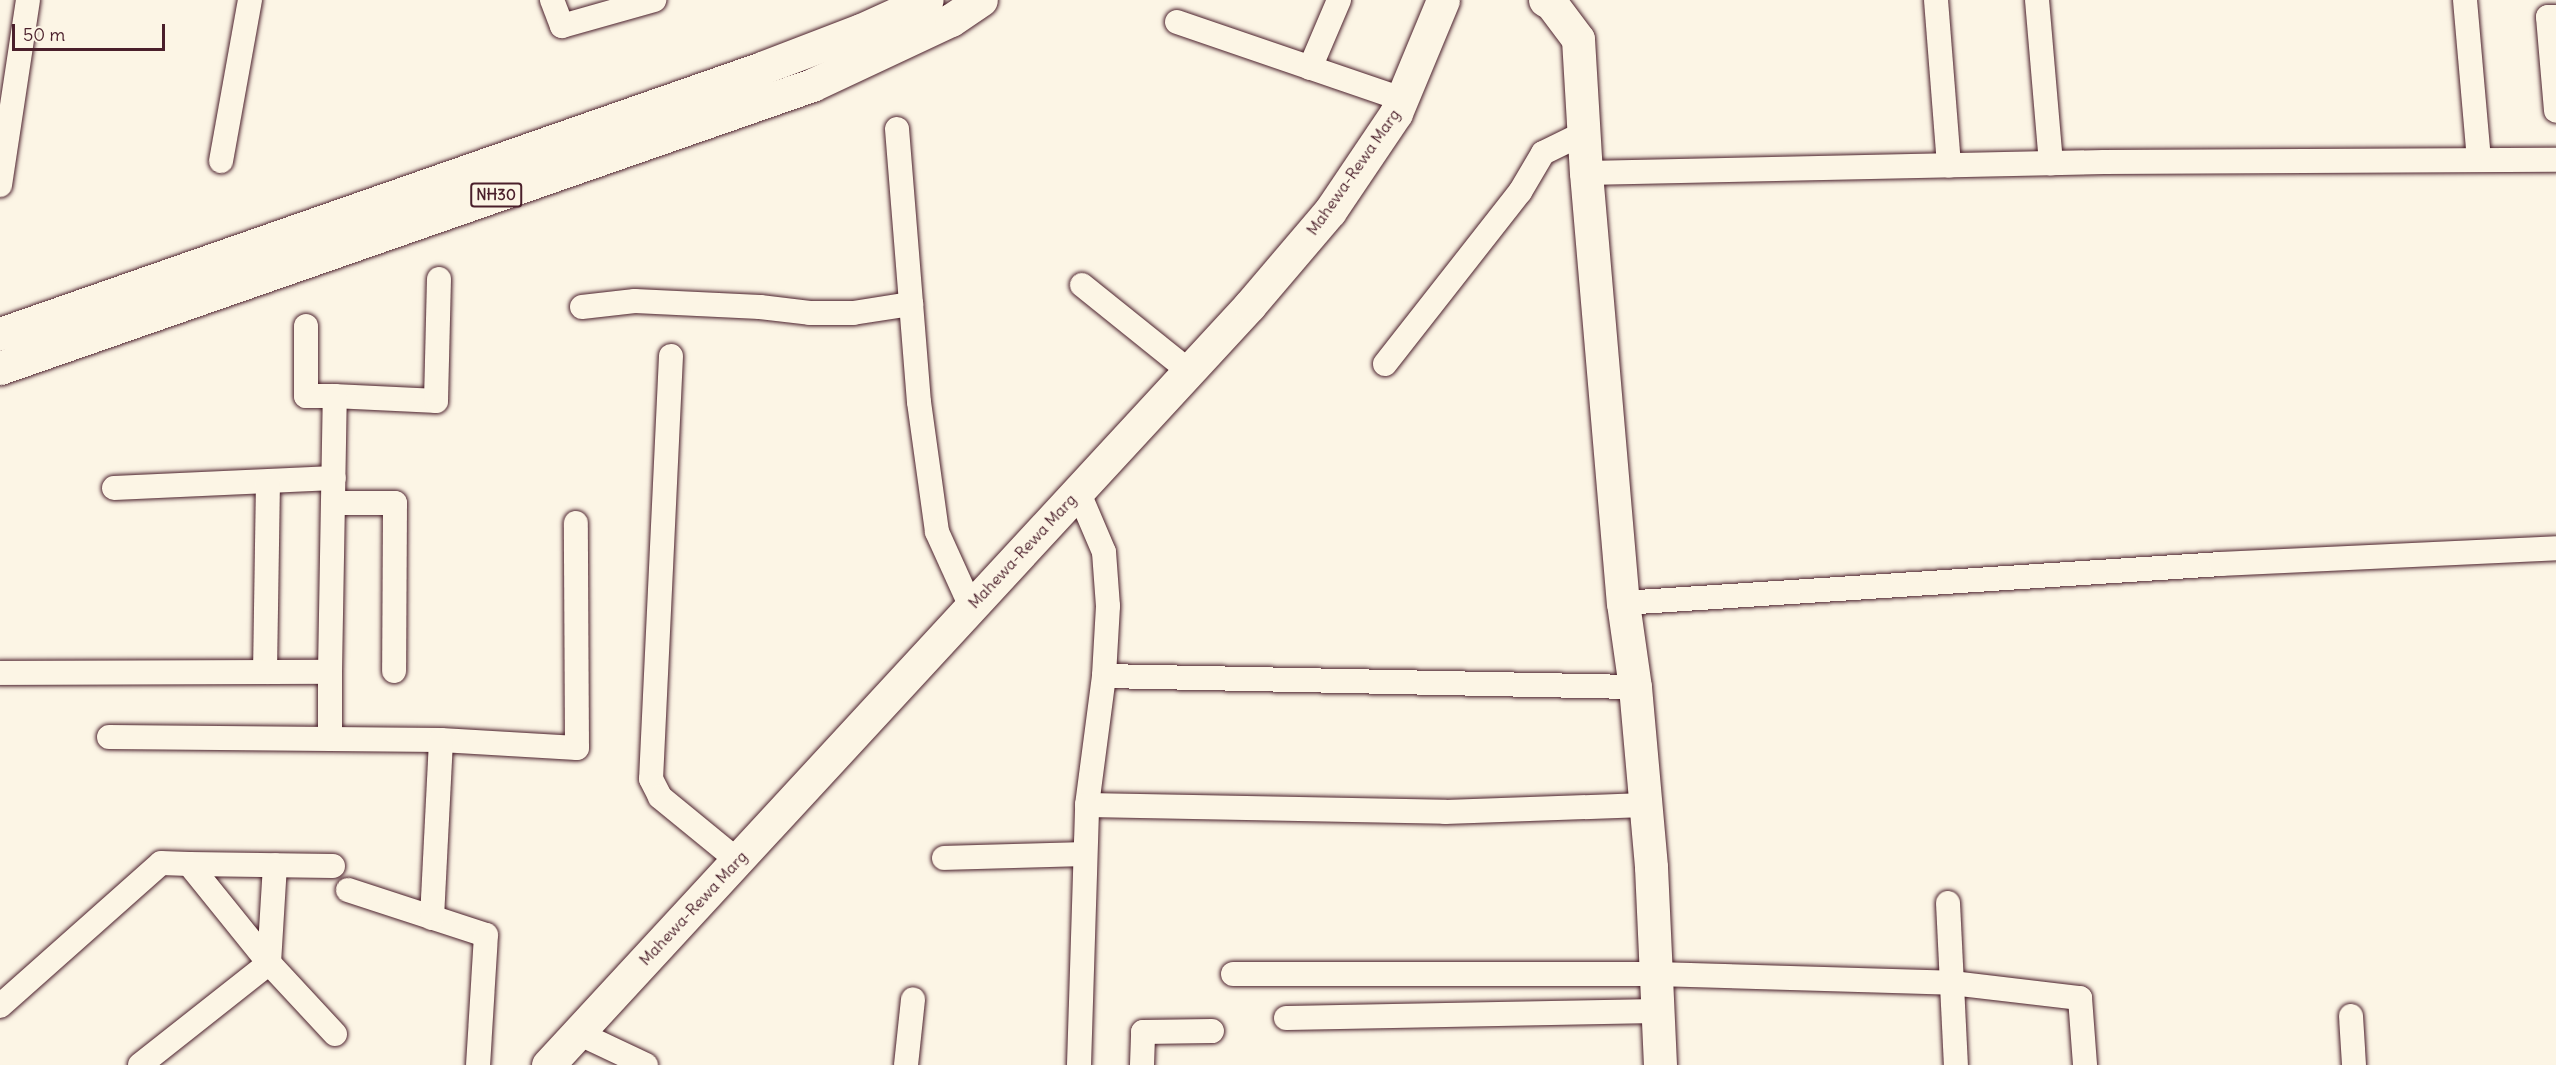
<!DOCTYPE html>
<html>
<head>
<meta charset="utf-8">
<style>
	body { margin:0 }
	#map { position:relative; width:2556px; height:1065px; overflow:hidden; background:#fcf5e5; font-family:Delius,sans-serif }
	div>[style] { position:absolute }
	.roads { filter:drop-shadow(0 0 2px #4a1f2b) drop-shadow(0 0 2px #4a1f2b) }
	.street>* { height:24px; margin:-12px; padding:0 12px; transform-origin:12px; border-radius:12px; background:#fcf5e5 }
	.secondary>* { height:33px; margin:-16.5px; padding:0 16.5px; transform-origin:16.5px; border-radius:16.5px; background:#fcf5e5 }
	.highway>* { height:33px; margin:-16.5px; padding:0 16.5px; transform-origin:16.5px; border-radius:16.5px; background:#fcf5e5 }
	span { translate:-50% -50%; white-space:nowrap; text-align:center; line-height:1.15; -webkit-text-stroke:4.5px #fcf5e5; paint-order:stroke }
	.shield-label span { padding:2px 4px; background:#fcf5e5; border:2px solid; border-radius:4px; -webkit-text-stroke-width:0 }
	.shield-label { font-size:15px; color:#4a1f2b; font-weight:700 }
	.street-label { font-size:16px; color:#4a1f2b }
	.scale { position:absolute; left:12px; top:24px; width:153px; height:27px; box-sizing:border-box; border:3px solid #4a1f2b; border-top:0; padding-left:8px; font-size:18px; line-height:21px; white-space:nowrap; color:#4a1f2b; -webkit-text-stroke:4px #fcf5e5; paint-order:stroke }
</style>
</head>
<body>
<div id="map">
	<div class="roads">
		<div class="street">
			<i style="left:552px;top:0;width:28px;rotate:69deg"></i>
			<i style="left:562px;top:26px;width:96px;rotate:-15.8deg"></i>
			<i style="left:1936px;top:0;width:166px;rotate:85.5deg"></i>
			<i style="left:2037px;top:0;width:164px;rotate:85.1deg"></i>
			<i style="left:2465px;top:0;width:160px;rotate:85deg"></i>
			<i style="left:2556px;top:17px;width:8px;rotate:180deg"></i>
			<i style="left:2548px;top:17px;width:94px;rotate:85.1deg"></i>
			<i style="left:1177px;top:22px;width:238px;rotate:18.9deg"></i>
			<i style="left:1310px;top:68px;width:74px;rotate:-66.9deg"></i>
			<i style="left:897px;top:129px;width:274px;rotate:85.4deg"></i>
			<i style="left:919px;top:402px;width:131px;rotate:82.1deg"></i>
			<i style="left:937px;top:532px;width:82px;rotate:65.6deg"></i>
			<i style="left:221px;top:161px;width:164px;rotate:-79.8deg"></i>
			<i style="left:1586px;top:173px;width:518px;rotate:-1.22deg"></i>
			<i style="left:2104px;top:162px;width:452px;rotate:-0.3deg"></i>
			<i style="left:0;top:185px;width:187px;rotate:-81.4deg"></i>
			<i style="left:1082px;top:285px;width:137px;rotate:38.8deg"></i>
			<i style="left:582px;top:307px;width:53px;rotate:-6.5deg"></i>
			<i style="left:635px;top:301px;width:125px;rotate:2.7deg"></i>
			<i style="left:760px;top:307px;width:50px;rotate:6.8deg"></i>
			<i style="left:810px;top:313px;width:43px"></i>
			<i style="left:853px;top:313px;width:59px;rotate:-8.8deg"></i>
			<i style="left:671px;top:356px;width:423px;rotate:92.7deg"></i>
			<i style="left:651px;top:779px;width:20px;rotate:63deg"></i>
			<i style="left:660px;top:797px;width:99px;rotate:39.3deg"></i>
			<i style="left:1385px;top:364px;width:219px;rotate:-51.9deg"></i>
			<i style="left:1520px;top:192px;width:45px;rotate:-59.5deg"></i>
			<i style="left:1543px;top:153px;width:46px;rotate:-26deg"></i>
			<i style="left:335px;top:396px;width:101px;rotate:2.8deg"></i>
			<i style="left:436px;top:401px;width:122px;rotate:-88.6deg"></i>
			<i style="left:114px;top:488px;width:220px;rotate:-2.6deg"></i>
			<i style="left:1078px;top:491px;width:66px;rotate:66.9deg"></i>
			<i style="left:1104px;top:552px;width:54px;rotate:85.8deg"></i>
			<i style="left:1108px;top:606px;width:70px;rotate:93.3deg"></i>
			<i style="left:1104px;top:676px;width:130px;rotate:97.5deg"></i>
			<i style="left:333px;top:503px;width:62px"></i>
			<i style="left:395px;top:503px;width:168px;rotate:90.3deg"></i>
			<i style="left:1623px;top:603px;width:599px;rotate:-3.73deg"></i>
			<i style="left:2221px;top:564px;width:335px;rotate:-2.7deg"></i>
			<i style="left:265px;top:672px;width:190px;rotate:-89.1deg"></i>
			<i style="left:0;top:673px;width:330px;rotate:-0.2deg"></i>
			<i style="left:330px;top:672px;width:276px;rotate:-89deg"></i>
			<i style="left:335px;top:396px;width:29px;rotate:180deg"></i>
			<i style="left:306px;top:396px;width:70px;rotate:-90deg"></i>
			<i style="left:1104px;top:676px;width:531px;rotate:1.19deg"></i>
			<i style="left:109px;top:737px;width:332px;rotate:0.5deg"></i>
			<i style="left:441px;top:740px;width:136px;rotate:3.4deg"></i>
			<i style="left:577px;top:748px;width:225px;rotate:-90.3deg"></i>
			<i style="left:330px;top:739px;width:67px;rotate:-90deg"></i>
			<i style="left:944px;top:858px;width:139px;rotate:-1.6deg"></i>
			<i style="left:333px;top:866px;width:144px;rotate:-179.2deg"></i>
			<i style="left:189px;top:864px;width:127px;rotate:51.1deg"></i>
			<i style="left:269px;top:963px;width:97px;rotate:47.1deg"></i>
			<i style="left:348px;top:890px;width:145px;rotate:18.1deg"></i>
			<i style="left:486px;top:935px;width:130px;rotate:93.5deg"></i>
			<i style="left:1948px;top:903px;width:162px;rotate:87.2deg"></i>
			<i style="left:432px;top:918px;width:178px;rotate:-87.1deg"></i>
			<i style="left:1233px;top:974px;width:423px"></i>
			<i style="left:1656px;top:974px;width:296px;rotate:1.7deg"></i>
			<i style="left:1952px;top:983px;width:129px;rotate:6.7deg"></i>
			<i style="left:2080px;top:998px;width:67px;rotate:85.7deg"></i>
			<i style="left:0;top:1006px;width:215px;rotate:-41.6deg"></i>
			<i style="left:161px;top:863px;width:28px;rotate:2deg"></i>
			<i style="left:2351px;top:1016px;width:49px;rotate:86.5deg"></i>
			<i style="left:1286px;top:1018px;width:372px;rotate:-1.1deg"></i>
			<i style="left:578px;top:1033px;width:75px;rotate:25.2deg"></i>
			<i style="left:140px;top:1065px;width:164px;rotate:-38.3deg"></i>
			<i style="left:269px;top:963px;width:98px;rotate:-86.5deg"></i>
			<i style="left:906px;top:1065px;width:66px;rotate:-83.9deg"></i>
			<i style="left:1079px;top:1065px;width:260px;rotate:-88.2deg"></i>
			<i style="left:1087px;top:805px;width:358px;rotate:1.1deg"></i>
			<i style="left:1445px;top:812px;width:200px;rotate:-2deg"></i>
			<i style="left:1142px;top:1065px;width:33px;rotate:-88deg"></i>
			<i style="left:1143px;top:1032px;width:69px;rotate:-0.8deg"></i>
		</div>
		<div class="secondary">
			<i style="left:1545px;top:0;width:7px;rotate:27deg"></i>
			<i style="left:1551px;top:3px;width:45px;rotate:53.1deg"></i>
			<i style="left:1578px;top:39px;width:134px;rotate:86.6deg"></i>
			<i style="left:1586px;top:173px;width:432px;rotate:85.1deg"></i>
			<i style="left:1623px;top:603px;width:85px;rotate:81.9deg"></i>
			<i style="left:1635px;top:687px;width:181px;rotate:84.9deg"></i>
			<i style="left:1651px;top:867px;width:198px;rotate:87.4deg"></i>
			<i style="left:548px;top:1065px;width:1035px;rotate:-47.27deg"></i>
			<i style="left:1250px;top:305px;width:123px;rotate:-49.6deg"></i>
			<i style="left:1330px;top:211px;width:118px;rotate:-56deg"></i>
			<i style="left:1396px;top:113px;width:122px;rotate:-67.4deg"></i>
		</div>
		<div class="highway">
			<i style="left:0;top:334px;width:807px;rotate:-19.24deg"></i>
			<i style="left:762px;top:68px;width:106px;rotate:-21deg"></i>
			<i style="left:861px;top:30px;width:72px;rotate:-24.4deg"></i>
			<i style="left:0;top:368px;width:860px;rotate:-19.21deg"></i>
			<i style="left:812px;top:85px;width:153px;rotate:-25.1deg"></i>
			<i style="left:951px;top:20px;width:36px;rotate:-34deg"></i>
		</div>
	</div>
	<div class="shield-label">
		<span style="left:496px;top:195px">NH30</span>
	</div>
	<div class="street-label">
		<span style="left:1353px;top:172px;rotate:-55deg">Mahewa-Rewa Marg</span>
		<span style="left:1022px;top:551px;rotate:-47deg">Mahewa-Rewa Marg</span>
		<span style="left:693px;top:908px;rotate:-47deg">Mahewa-Rewa Marg</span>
	</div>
	<div class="scale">50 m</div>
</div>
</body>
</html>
